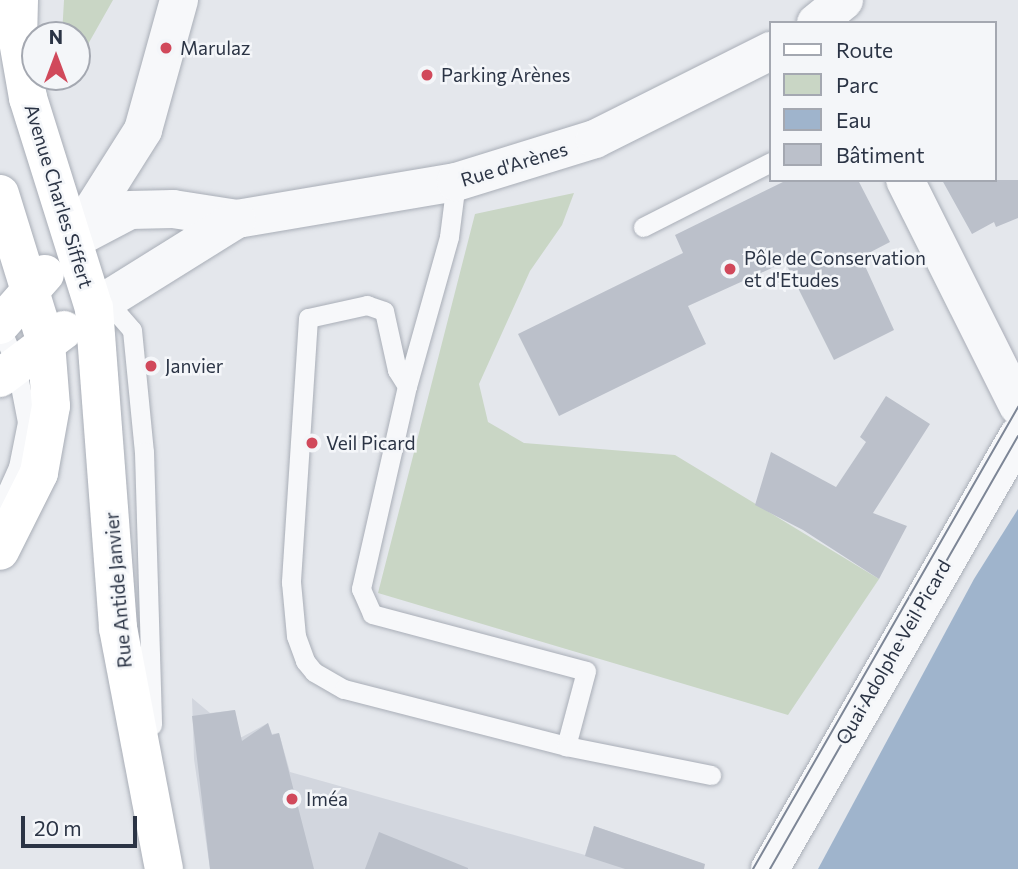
<!DOCTYPE html>
<html>
<head>
<meta charset="utf-8">
<style>
	body { margin:0 }
	#map { position:relative; width:1018px; height:869px; overflow:hidden; background:#e4e7ec; font-family:Commissioner,sans-serif }
	div>[style] { position:absolute }
	.built>* { inset:0; background:#d2d6de }
	.green>* { inset:0; background:#c9d6c5 }
	.water>* { inset:0; background:#9fb4cc }
	.building>* { inset:0; background:#bbc0ca }
	.roads { filter:drop-shadow(0 0 2px #a9aeb7) drop-shadow(0 0 2px #a9aeb7) }
	.service>* { height:19px; margin:-9.5px; padding:0 9.5px; transform-origin:9.5px; border-radius:9.5px; background:#f7f8fa }
	.minor>* { height:38px; margin:-19px; padding:0 19px; transform-origin:19px; border-radius:19px; background:#f7f8fa }
	.secondary>* { height:38px; margin:-19px; padding:0 19px; transform-origin:19px; border-radius:19px; background:#fff }
	.tram>* { height:2px; margin:-1px; padding:0 1px; transform-origin:1px; border-radius:1px; background:#7d8696 }
	.dots>* { width:19px; height:19px; translate:-50% -50%; box-sizing:border-box; border:4px solid #f4f6f9; border-radius:50% }
	span { translate:-50% -50%; white-space:nowrap; text-align:center; line-height:1.15; -webkit-text-stroke:5px #f4f6f9; paint-order:stroke }
	.poi-label { font-size:19px; color:#2b3445 }
	.left { translate:0 -50%; text-align:left }
	.street-label { font-size:19px; color:#2b3445 }
	.legend { position:absolute; left:769px; top:21px; width:228px; height:161px; box-sizing:border-box; background:#f4f6f9; border:2px solid #a4a8b1; margin:0; padding:9px 12px; list-style:none; font-size:21px; color:#2b3445 }
	.legend li { display:flex; align-items:center; gap:14px; height:35px }
	.legend b { width:35px; border:2px solid #a4a8b1 }
	.north { position:absolute; left:21px; top:21px; width:70px; height:70px; box-sizing:border-box; background:#f4f6f9; border:2px solid #a4a8b1; border-radius:50%; rotate:0deg; font-size:19px; font-weight:700; line-height:28px; text-align:center; color:#2b3445 }
	.north::after { content:''; display:block; margin:auto; width:24px; height:32px; background:#d1495b; clip-path:polygon(50% 0,100% 100%,50% 72%,0 100%) }
	.scale { position:absolute; left:21px; top:816px; width:116px; height:32px; box-sizing:border-box; border:4px solid #2b3445; border-top:0; padding-left:9px; font-size:21px; line-height:24px; white-space:nowrap; color:#2b3445; -webkit-text-stroke:5px #f4f6f9; paint-order:stroke }
</style>
</head>
<body>
<div id="map">
	<div class="built">
		<i style="clip-path:polygon(192px 698px,210px 713px,235px 710px,240px 738px,268px 723px,272px 734px,279px 733px,290px 772px,585px 855px,594px 826px,701px 863px,698px 869px,210px 869px,194px 759px)"></i>
	</div>
	<div class="green">
		<i style="clip-path:polygon(64px 0,113px 0,87px 46px,77px 46px,77px 35px,62px 35px)"></i>
		<i style="clip-path:polygon(574px 193px,562px 225px,530px 271px,479px 384px,488px 422px,524px 443px,675px 455px,879px 579px,788px 715px,378px 593px,475px 214px)"></i>
	</div>
	<div class="water">
		<i style="clip-path:polygon(1018px 509px,1018px 869px,818px 869px,974px 579px)"></i>
	</div>
	<div class="building">
		<i style="clip-path:polygon(787px 180px,858px 180px,890px 242px,861px 257px,894px 330px,834px 360px,785px 262px,688px 306px,706px 344px,559px 416px,518px 334px,683px 253px,675px 235px)"></i>
		<i style="clip-path:polygon(942px 180px,1018px 180px,1018px 218px,996px 227px,994px 222px,972px 234px)"></i>
		<i style="clip-path:polygon(886px 396px,930px 424px,873px 513px,907px 526px,879px 579px,803px 530px,755px 505px,771px 452px,836px 487px,866px 442px,860px 437px)"></i>
		<i style="clip-path:polygon(235px 710px,242px 741px,268px 723px,272px 735px,279px 733px,314px 869px,210px 869px,192px 716px)"></i>
		<i style="clip-path:polygon(594px 826px,705px 864px,704px 869px,625px 869px,585px 856px)"></i>
		<i style="clip-path:polygon(379px 832px,468px 868px,468px 869px,365px 869px)"></i>
	</div>
	<div class="roads">
		<div class="service">
			<i style="left:456px;top:182px;width:55px;rotate:97.3deg"></i>
			<i style="left:449px;top:237px;width:155px;rotate:105.7deg"></i>
			<i style="left:407px;top:386px;width:208px;rotate:102.8deg"></i>
			<i style="left:361px;top:589px;width:27px;rotate:66deg"></i>
			<i style="left:372px;top:614px;width:221px;rotate:14.9deg"></i>
			<i style="left:586px;top:671px;width:78px;rotate:104.9deg"></i>
			<i style="left:643px;top:227px;width:144px;rotate:-26.9deg"></i>
			<i style="left:95px;top:308px;width:24px;rotate:15deg"></i>
			<i style="left:118px;top:314px;width:21px;rotate:49deg"></i>
			<i style="left:132px;top:330px;width:123px;rotate:84.4deg"></i>
			<i style="left:144px;top:452px;width:273px;rotate:88.3deg"></i>
			<i style="left:0;top:326px;width:42px;rotate:67.7deg"></i>
			<i style="left:16px;top:365px;width:58px;rotate:79.1deg"></i>
			<i style="left:27px;top:422px;width:46px;rotate:101.3deg"></i>
			<i style="left:18px;top:467px;width:44px;rotate:114.2deg"></i>
			<i style="left:407px;top:386px;width:19px;rotate:-122deg"></i>
			<i style="left:397px;top:370px;width:60px;rotate:-102.4deg"></i>
			<i style="left:384px;top:311px;width:18px;rotate:-161deg"></i>
			<i style="left:367px;top:305px;width:60px;rotate:167.6deg"></i>
			<i style="left:308px;top:318px;width:265px;rotate:93.7deg"></i>
			<i style="left:291px;top:582px;width:54px;rotate:84.7deg"></i>
			<i style="left:296px;top:636px;width:27px;rotate:70deg"></i>
			<i style="left:305px;top:661px;width:14px;rotate:51deg"></i>
			<i style="left:314px;top:672px;width:34px;rotate:30deg"></i>
			<i style="left:344px;top:689px;width:229px;rotate:14.4deg"></i>
			<i style="left:566px;top:746px;width:148px;rotate:11.3deg"></i>
		</div>
		<div class="minor">
			<i style="left:816px;top:23px;width:36px;rotate:-39deg"></i>
			<i style="left:905px;top:180px;width:253px;rotate:63.4deg"></i>
			<i style="left:78px;top:233px;width:122px;rotate:-57.7deg"></i>
			<i style="left:143px;top:130px;width:135px;rotate:-74.5deg"></i>
			<i style="left:73px;top:240px;width:64px;rotate:-27.8deg"></i>
			<i style="left:130px;top:210px;width:43px;rotate:-1.3deg"></i>
			<i style="left:173px;top:209px;width:65px;rotate:8.9deg"></i>
			<i style="left:237px;top:219px;width:222px;rotate:-9.6deg"></i>
			<i style="left:456px;top:182px;width:145px;rotate:-17.2deg"></i>
			<i style="left:595px;top:139px;width:197px;rotate:-26.6deg"></i>
			<i style="left:94px;top:308px;width:168px;rotate:-31.9deg"></i>
			<i style="left:770px;top:869px;width:499px;rotate:-60.2deg"></i>
		</div>
		<div class="secondary">
			<i style="left:19px;top:0;width:41px;rotate:91.4deg"></i>
			<i style="left:18px;top:41px;width:58px;rotate:80deg"></i>
			<i style="left:28px;top:98px;width:220px;rotate:72.6deg"></i>
			<i style="left:94px;top:308px;width:321px;rotate:85.7deg"></i>
			<i style="left:118px;top:628px;width:245px;rotate:79.2deg"></i>
			<i style="left:0;top:194px;width:156px;rotate:72.8deg"></i>
			<i style="left:46px;top:343px;width:63px;rotate:85.5deg"></i>
			<i style="left:51px;top:406px;width:68px;rotate:100.2deg"></i>
			<i style="left:39px;top:473px;width:87px;rotate:116.6deg"></i>
			<i style="left:0;top:325px;width:68px;rotate:-48.6deg"></i>
			<i style="left:0;top:378px;width:80px;rotate:-36.9deg"></i>
		</div>
	</div>
	<div class="tram">
		<i style="left:753px;top:869px;width:533px;rotate:-60.16deg"></i>
		<i style="left:770px;top:869px;width:499px;rotate:-60.2deg"></i>
	</div>
	<div class="dots">
		<i style="left:166px;top:48px;background:#d1495b"></i>
		<i style="left:427px;top:75px;background:#d1495b"></i>
		<i style="left:730px;top:269px;background:#d1495b"></i>
		<i style="left:151px;top:366px;background:#d1495b"></i>
		<i style="left:312px;top:443px;background:#d1495b"></i>
		<i style="left:292px;top:799px;background:#d1495b"></i>
	</div>
	<div class="poi-label">
		<span class="left" style="left:180px;top:48px">Marulaz</span>
		<span class="left" style="left:441px;top:75px">Parking Arènes</span>
		<span class="left" style="left:744px;top:269px">Pôle de Conservation<br>et d'Etudes</span>
		<span class="left" style="left:165px;top:366px">Janvier</span>
		<span class="left" style="left:326px;top:443px">Veil Picard</span>
		<span class="left" style="left:306px;top:799px">Iméa</span>
	</div>
	<div class="street-label">
		<span style="left:514px;top:164px;rotate:-17deg">Rue d'Arènes</span>
		<span style="left:59px;top:196px;rotate:73deg">Avenue Charles Siffert</span>
		<span style="left:118px;top:590px;rotate:-95deg">Rue Antide Janvier</span>
		<span style="left:893px;top:652px;rotate:-60deg">Quai Adolphe Veil Picard</span>
	</div>
	<ul class="legend">
	<li><b style="height:9px;background:#fff"></b>Route</li>
	<li><b style="height:19px;background:#c9d6c5"></b>Parc</li>
	<li><b style="height:19px;background:#9fb4cc"></b>Eau</li>
	<li><b style="height:19px;background:#bbc0ca"></b>Bâtiment</li>
	</ul>
	<div class="north">N</div>
	<div class="scale">20 m</div>
</div>
</body>
</html>
